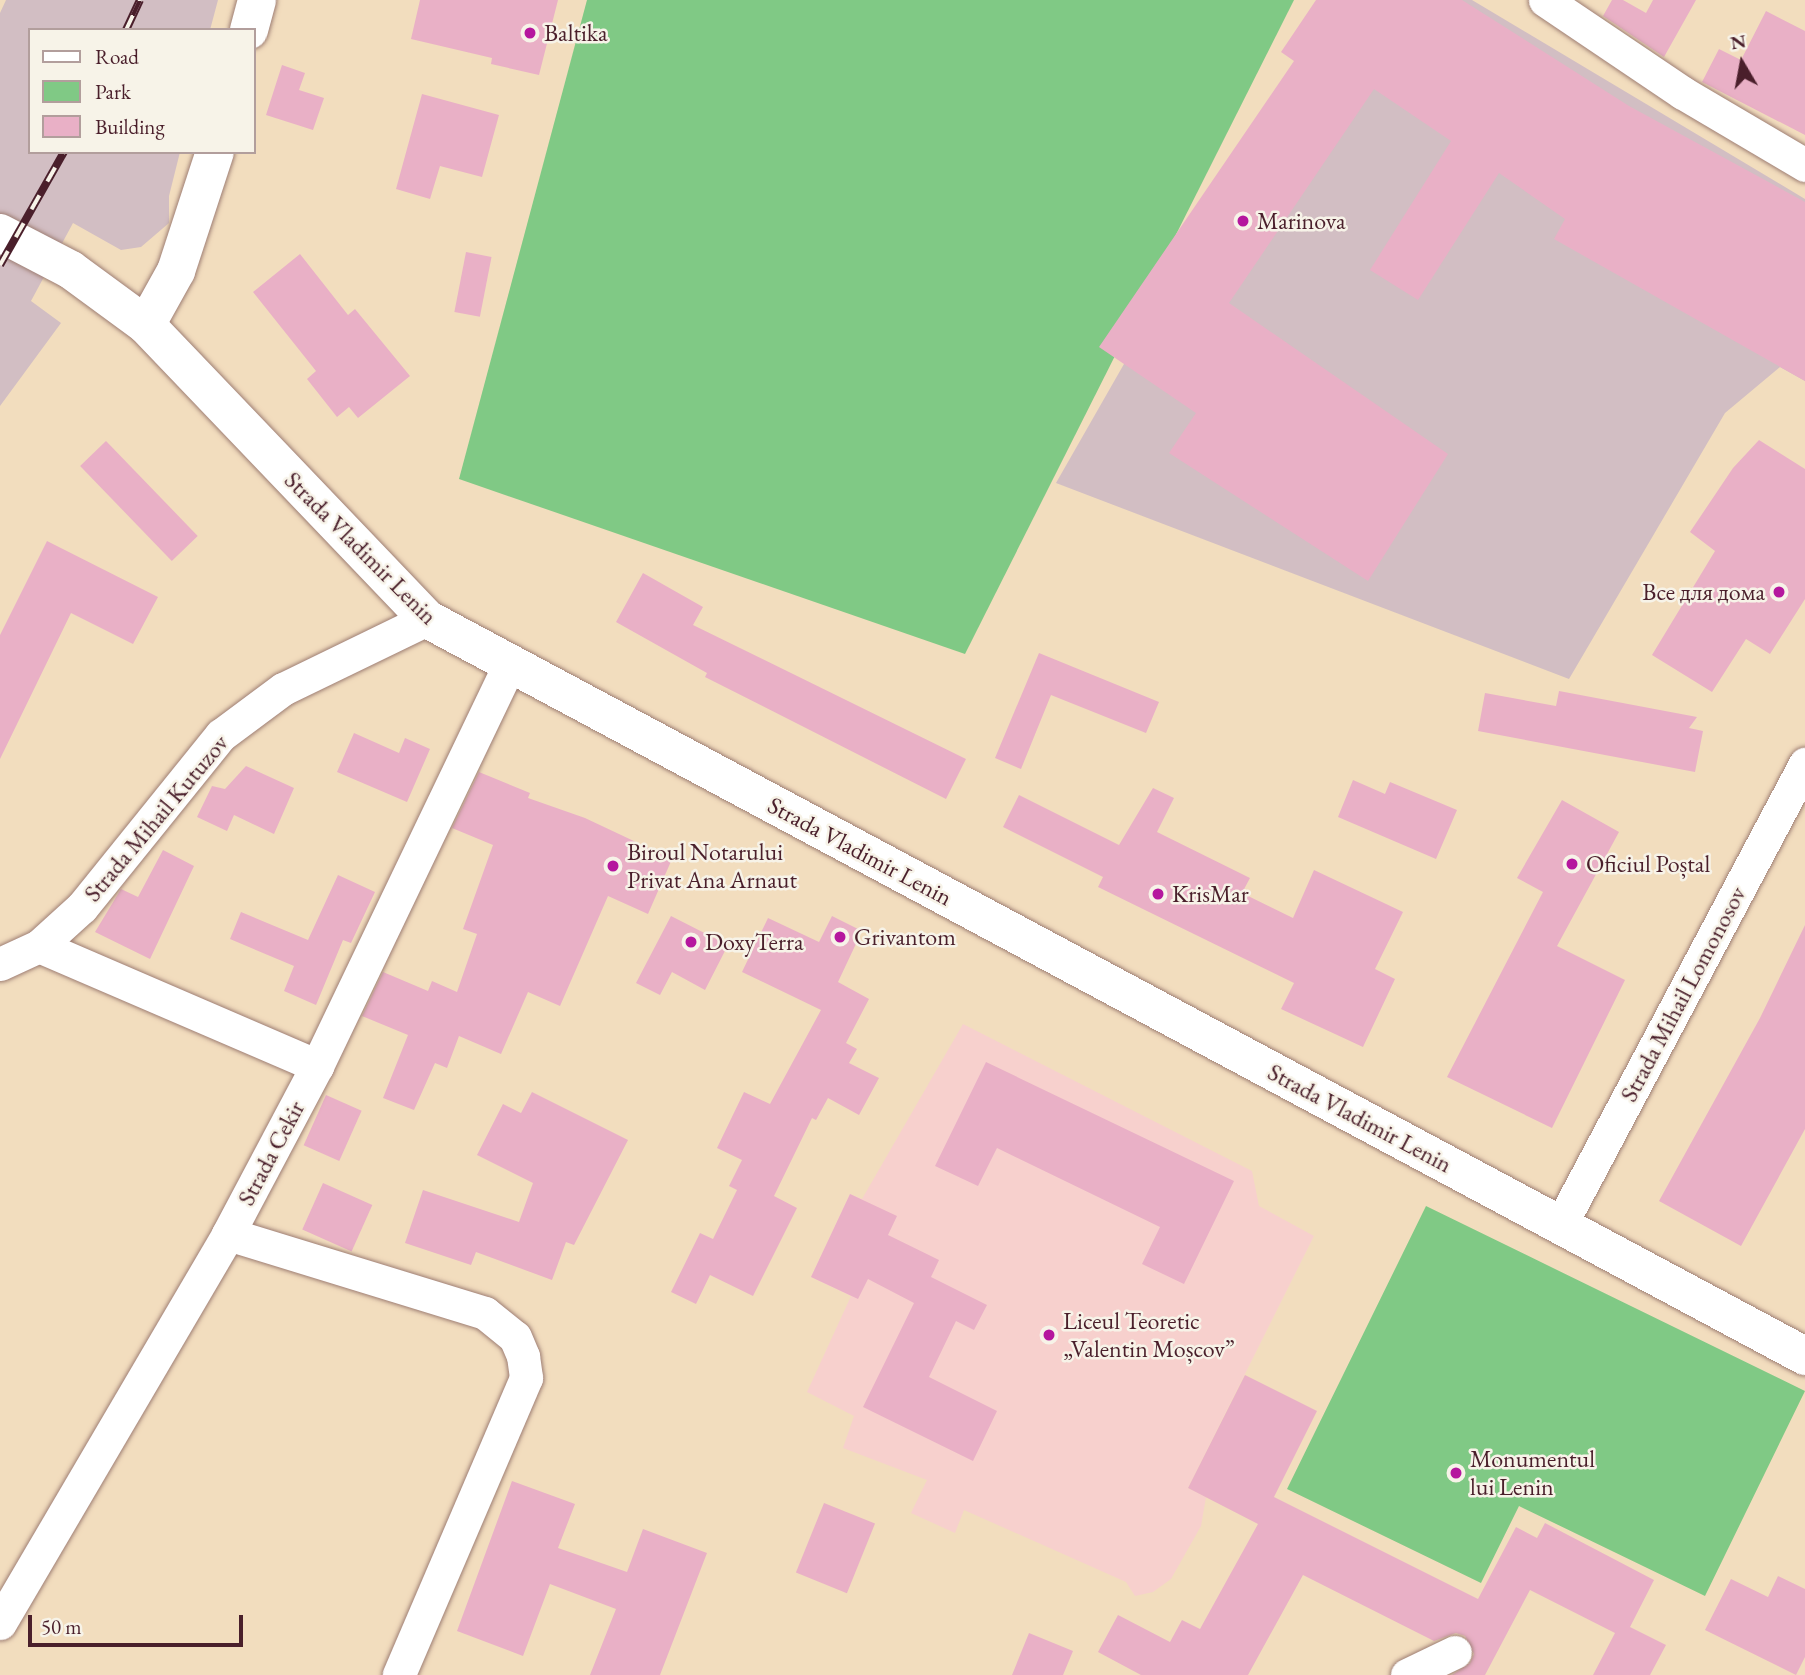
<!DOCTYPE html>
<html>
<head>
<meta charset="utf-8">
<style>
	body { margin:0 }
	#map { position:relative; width:1805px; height:1675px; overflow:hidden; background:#f2ddbe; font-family:"EB Garamond",serif }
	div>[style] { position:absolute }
	.built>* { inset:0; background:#f7d0cd }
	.industrial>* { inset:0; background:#d2bec3 }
	.green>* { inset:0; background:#80c985 }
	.building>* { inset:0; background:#e9b0c6; transform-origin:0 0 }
	.roads { filter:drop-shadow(0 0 2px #9e7e74) drop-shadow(0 0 2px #9e7e74) }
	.street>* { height:33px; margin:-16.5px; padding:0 16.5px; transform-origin:16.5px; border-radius:16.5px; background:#fff }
	.primary>* { height:38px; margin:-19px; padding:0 19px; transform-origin:19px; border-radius:19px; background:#fff }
	.rail>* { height:8px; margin-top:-4px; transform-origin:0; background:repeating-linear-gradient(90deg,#f7f3e8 0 16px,#4a1f2b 0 32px); box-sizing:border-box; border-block:2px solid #4a1f2b }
	.dots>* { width:19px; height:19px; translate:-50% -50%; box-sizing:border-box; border:4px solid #f7f3e8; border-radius:50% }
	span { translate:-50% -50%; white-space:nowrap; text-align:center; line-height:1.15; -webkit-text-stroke:5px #f7f3e8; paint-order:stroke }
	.poi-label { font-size:24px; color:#4a1f2b }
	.left { translate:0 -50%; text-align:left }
	.right { translate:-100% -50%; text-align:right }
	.street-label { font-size:24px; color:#4a1f2b }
	.legend { position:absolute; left:28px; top:28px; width:228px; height:126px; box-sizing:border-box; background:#f7f3e8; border:2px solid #b29e9c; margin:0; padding:9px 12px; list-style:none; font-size:21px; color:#4a1f2b }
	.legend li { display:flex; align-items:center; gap:14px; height:35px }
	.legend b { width:35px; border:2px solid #b29e9c }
	.north { position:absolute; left:1707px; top:28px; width:70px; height:70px; -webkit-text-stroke:5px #f7f3e8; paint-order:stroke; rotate:350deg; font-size:19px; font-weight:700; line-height:28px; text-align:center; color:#4a1f2b }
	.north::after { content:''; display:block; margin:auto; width:24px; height:32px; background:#4a1f2b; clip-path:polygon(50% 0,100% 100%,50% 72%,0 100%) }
	.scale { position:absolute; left:28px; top:1615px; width:215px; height:32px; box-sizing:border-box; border:4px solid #4a1f2b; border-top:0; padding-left:9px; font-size:21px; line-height:24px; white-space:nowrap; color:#4a1f2b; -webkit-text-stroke:5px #f7f3e8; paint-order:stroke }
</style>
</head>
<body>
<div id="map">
	<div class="built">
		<i style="clip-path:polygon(963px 1024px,1252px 1171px,1259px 1206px,1314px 1236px,1188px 1488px,1206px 1497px,1201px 1526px,1171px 1579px,1153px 1592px,1135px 1596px,1126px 1582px,964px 1510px,955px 1533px,911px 1513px,927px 1480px,843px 1448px,854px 1416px,807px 1392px,851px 1296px,811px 1277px,850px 1194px,862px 1199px)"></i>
	</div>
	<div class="industrial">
		<i style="clip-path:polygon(6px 0,218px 0,210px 30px,30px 30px,30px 152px,180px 152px,169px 196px,169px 223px,141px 247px,121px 250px,73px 223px,31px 301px,61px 323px,0 406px,0 13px)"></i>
		<i style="clip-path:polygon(1332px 0,1472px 0,1805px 199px,1805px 381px,1780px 367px,1725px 413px,1569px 679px,1056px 483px)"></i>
	</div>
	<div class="green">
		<i style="clip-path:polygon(587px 0,1294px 0,965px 654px,459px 479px)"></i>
		<i style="clip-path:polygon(1426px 1206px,1805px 1391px,1705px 1596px,1519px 1506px,1481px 1583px,1287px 1489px)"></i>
	</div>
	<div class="building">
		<i style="clip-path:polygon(420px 0,558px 0,539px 75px,491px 64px,492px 58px,411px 39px)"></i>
		<i style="clip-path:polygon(1316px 0,1462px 0,1629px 106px,1805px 202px,1805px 381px,1554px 239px,1565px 219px,1499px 173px,1418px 300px,1370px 270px,1451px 141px,1374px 89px,1229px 303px,1448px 454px,1368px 581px,1169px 453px,1196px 413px,1099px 347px,1294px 61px,1281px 52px)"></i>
		<i style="clip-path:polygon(1612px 0,1623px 0,1646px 13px,1653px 0,1696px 0,1664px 57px,1603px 16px)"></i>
		<i style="clip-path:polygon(1766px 11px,1805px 31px,1805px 135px,1702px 82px,1719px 49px,1741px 60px)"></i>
		<i style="clip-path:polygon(282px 65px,305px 73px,299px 90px,324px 98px,313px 130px,266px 115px)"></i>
		<i style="clip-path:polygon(422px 94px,499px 115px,482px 177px,440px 166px,430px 199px,396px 189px)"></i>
		<i style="left:466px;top:252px;width:26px;height:61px;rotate:11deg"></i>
		<i style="clip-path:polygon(300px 254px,348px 315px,355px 309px,410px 376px,358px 418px,349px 407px,337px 417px,307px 379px,316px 371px,253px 292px)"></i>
		<i style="clip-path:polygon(1759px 440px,1805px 469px,1805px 599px,1770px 654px,1746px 639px,1712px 692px,1652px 655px,1715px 551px,1690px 532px,1733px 468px)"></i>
		<i style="left:106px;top:441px;width:132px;height:36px;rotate:46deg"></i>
		<i style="clip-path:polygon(47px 541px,158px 597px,133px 644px,71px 613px,0 759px,0 635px)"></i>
		<i style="clip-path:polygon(643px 573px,703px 607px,693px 625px,966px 759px,946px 799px,705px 677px,707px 673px,616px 622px)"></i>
		<i style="clip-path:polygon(1039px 653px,1159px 702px,1146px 733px,1051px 695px,1021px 769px,995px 758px)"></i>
		<i style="clip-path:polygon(1559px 691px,1697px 717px,1689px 728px,1703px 731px,1695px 772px,1478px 731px,1485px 693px,1556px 706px)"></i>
		<i style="clip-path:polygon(354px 733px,399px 753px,405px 738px,430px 749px,407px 802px,337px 772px)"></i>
		<i style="clip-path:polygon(246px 766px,294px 788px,274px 834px,234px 815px,227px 831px,197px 817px,212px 786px,225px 789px)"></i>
		<i style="clip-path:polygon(479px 772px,530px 793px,528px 798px,585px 818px,672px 859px,648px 914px,608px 896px,560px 1006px,528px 992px,501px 1054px,459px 1036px,447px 1068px,435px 1063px,414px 1110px,383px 1098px,408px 1035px,362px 1016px,383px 972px,428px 991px,432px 981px,457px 992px,477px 934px,463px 929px,493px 845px,452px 828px)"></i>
		<i style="clip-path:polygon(1353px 780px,1385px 794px,1390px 782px,1457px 810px,1436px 859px,1338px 817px)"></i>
		<i style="clip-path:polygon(1153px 788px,1174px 798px,1157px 832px,1250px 878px,1242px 893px,1293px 918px,1314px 870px,1403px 912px,1375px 969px,1395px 979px,1363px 1047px,1281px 1009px,1294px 983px,1098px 887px,1103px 877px,1003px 827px,1019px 795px,1119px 845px)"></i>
		<i style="clip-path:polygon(1562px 800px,1619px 832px,1557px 946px,1625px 980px,1552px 1128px,1447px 1077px,1543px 892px,1517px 878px)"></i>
		<i style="clip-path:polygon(163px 850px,194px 866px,150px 959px,95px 932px,121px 889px,138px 897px)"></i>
		<i style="clip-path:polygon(338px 875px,375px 892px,351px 943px,343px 940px,316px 1005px,284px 991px,294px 966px,230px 939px,241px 912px,308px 940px)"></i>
		<i style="clip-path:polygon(671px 916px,728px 945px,705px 990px,672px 972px,660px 995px,636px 983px)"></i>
		<i style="clip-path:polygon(832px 916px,862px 931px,838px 982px,869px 999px,846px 1043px,857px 1049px,849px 1063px,879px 1078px,859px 1115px,828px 1098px,816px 1120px,812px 1118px,774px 1196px,797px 1208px,753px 1296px,710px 1275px,696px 1304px,671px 1292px,700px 1233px,713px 1239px,737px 1190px,729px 1186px,742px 1160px,717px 1148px,744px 1092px,770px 1104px,821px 1010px,742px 972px,768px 918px,819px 942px)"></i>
		<i style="clip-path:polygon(1805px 925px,1805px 1129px,1741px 1246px,1659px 1201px,1760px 1018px)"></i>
		<i style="clip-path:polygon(986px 1062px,1234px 1181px,1184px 1284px,1142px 1264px,1160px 1227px,997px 1148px,978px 1186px,935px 1166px)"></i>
		<i style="clip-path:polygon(532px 1092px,628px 1140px,574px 1245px,566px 1242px,552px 1280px,476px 1252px,471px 1265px,405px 1243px,423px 1190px,519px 1222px,533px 1183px,477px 1155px,503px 1104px,521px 1113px)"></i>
		<i style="left:326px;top:1095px;width:39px;height:55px;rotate:24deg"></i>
		<i style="left:323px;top:1183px;width:54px;height:51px;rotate:24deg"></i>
		<i style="clip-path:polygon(850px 1194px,897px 1216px,888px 1235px,939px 1260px,931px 1277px,987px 1305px,974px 1330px,956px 1321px,929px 1377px,997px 1411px,973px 1461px,863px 1407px,914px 1303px,868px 1279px,858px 1299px,811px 1277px)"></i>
		<i style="clip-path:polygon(1245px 1375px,1317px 1411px,1274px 1497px,1478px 1599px,1516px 1527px,1537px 1538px,1545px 1523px,1654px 1580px,1630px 1627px,1666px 1645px,1650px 1675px,1593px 1675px,1615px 1633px,1530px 1590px,1485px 1675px,1452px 1675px,1470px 1663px,1474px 1654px,1465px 1636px,1456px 1633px,1434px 1641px,1303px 1575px,1248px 1675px,1141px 1675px,1098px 1652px,1118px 1615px,1170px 1642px,1182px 1620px,1200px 1629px,1258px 1524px,1188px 1488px)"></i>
		<i style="clip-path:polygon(512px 1481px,575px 1504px,558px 1548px,627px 1572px,643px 1529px,707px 1553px,660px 1675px,590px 1675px,616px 1609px,550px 1584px,523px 1656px,457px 1631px)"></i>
		<i style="left:824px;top:1503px;width:55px;height:75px;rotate:22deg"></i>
		<i style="clip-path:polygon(1778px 1576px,1805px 1589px,1805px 1657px,1796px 1675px,1705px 1630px,1731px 1579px,1768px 1597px)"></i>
		<i style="clip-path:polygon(1029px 1633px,1073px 1651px,1063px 1675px,1012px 1675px)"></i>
	</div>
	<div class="roads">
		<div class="street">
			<i style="left:1545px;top:0;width:166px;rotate:34deg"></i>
			<i style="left:1683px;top:93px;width:142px;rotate:30.5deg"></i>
			<i style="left:39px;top:946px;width:303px;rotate:23.3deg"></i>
			<i style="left:0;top:964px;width:43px;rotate:-24.8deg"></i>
			<i style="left:39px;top:946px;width:58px;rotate:-42.2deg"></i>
			<i style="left:82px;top:907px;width:221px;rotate:-51.1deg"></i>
			<i style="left:221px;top:735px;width:77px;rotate:-36.6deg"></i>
			<i style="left:283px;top:689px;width:160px;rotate:-25.9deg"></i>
			<i style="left:1561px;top:1224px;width:521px;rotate:-62.06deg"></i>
			<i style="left:228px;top:1234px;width:269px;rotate:17.1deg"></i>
			<i style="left:485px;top:1313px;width:38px;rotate:39deg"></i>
			<i style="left:515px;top:1337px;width:21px;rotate:67deg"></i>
			<i style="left:523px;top:1356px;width:22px;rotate:82deg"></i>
			<i style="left:526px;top:1378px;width:323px;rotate:113.2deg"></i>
			<i style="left:0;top:1623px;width:451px;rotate:-59.6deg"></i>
			<i style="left:228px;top:1234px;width:190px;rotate:-62.1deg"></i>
			<i style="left:317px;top:1066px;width:445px;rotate:-64.4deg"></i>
			<i style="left:1407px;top:1675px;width:53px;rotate:-25.6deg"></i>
		</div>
		<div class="primary">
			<i style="left:249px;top:30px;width:31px;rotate:-75deg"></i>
			<i style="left:0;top:233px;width:80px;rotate:27.5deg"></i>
			<i style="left:71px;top:270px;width:93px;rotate:36.3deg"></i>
			<i style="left:146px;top:325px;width:407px;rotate:46.3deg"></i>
			<i style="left:427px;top:619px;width:1563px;rotate:28.14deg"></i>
			<i style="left:146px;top:325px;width:62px;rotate:-60.9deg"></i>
			<i style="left:176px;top:271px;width:125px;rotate:-71.9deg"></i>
		</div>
	</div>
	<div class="rail">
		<i style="left:126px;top:30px;width:33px;rotate:-65deg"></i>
		<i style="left:0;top:265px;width:130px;rotate:-60.5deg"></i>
	</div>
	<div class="dots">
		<i style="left:530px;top:33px;background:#b5179e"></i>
		<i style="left:1243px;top:221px;background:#b5179e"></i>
		<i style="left:1779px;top:592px;background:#b5179e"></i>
		<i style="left:1572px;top:864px;background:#b5179e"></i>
		<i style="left:613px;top:866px;background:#b5179e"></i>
		<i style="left:1158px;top:894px;background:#b5179e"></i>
		<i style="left:840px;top:937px;background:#b5179e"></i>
		<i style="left:691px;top:942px;background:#b5179e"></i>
		<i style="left:1049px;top:1335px;background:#b5179e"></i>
		<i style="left:1456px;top:1473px;background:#b5179e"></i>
	</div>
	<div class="poi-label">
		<span class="left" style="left:544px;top:33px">Baltika</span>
		<span class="left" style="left:1257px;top:221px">Marinova</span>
		<span class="right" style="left:1765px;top:592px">Все для дома</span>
		<span class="left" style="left:627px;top:866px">Biroul Notarului<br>Privat Ana Arnaut</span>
		<span class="left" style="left:1586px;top:864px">Oficiul Poștal</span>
		<span class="left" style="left:1172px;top:894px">KrisMar</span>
		<span class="left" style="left:854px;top:937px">Grivantom</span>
		<span class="left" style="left:705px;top:942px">DoxyTerra</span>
		<span class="left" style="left:1063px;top:1335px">Liceul Teoretic<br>„Valentin Moșcov”</span>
		<span class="left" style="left:1470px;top:1473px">Monumentul<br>lui Lenin</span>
	</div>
	<div class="street-label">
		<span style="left:361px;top:548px;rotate:45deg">Strada Vladimir Lenin</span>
		<span style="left:156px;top:818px;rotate:-50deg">Strada Mihail Kutuzov</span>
		<span style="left:860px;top:851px;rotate:28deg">Strada Vladimir Lenin</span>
		<span style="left:1683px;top:994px;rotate:-62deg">Strada Mihail Lomonosov</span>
		<span style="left:1360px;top:1118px;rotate:28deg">Strada Vladimir Lenin</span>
		<span style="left:271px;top:1153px;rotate:-62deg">Strada Cekir</span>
	</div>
	<ul class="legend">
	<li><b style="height:9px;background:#fff"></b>Road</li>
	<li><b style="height:19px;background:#80c985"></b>Park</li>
	<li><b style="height:19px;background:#e9b0c6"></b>Building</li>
	</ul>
	<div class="north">N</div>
	<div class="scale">50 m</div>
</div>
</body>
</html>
